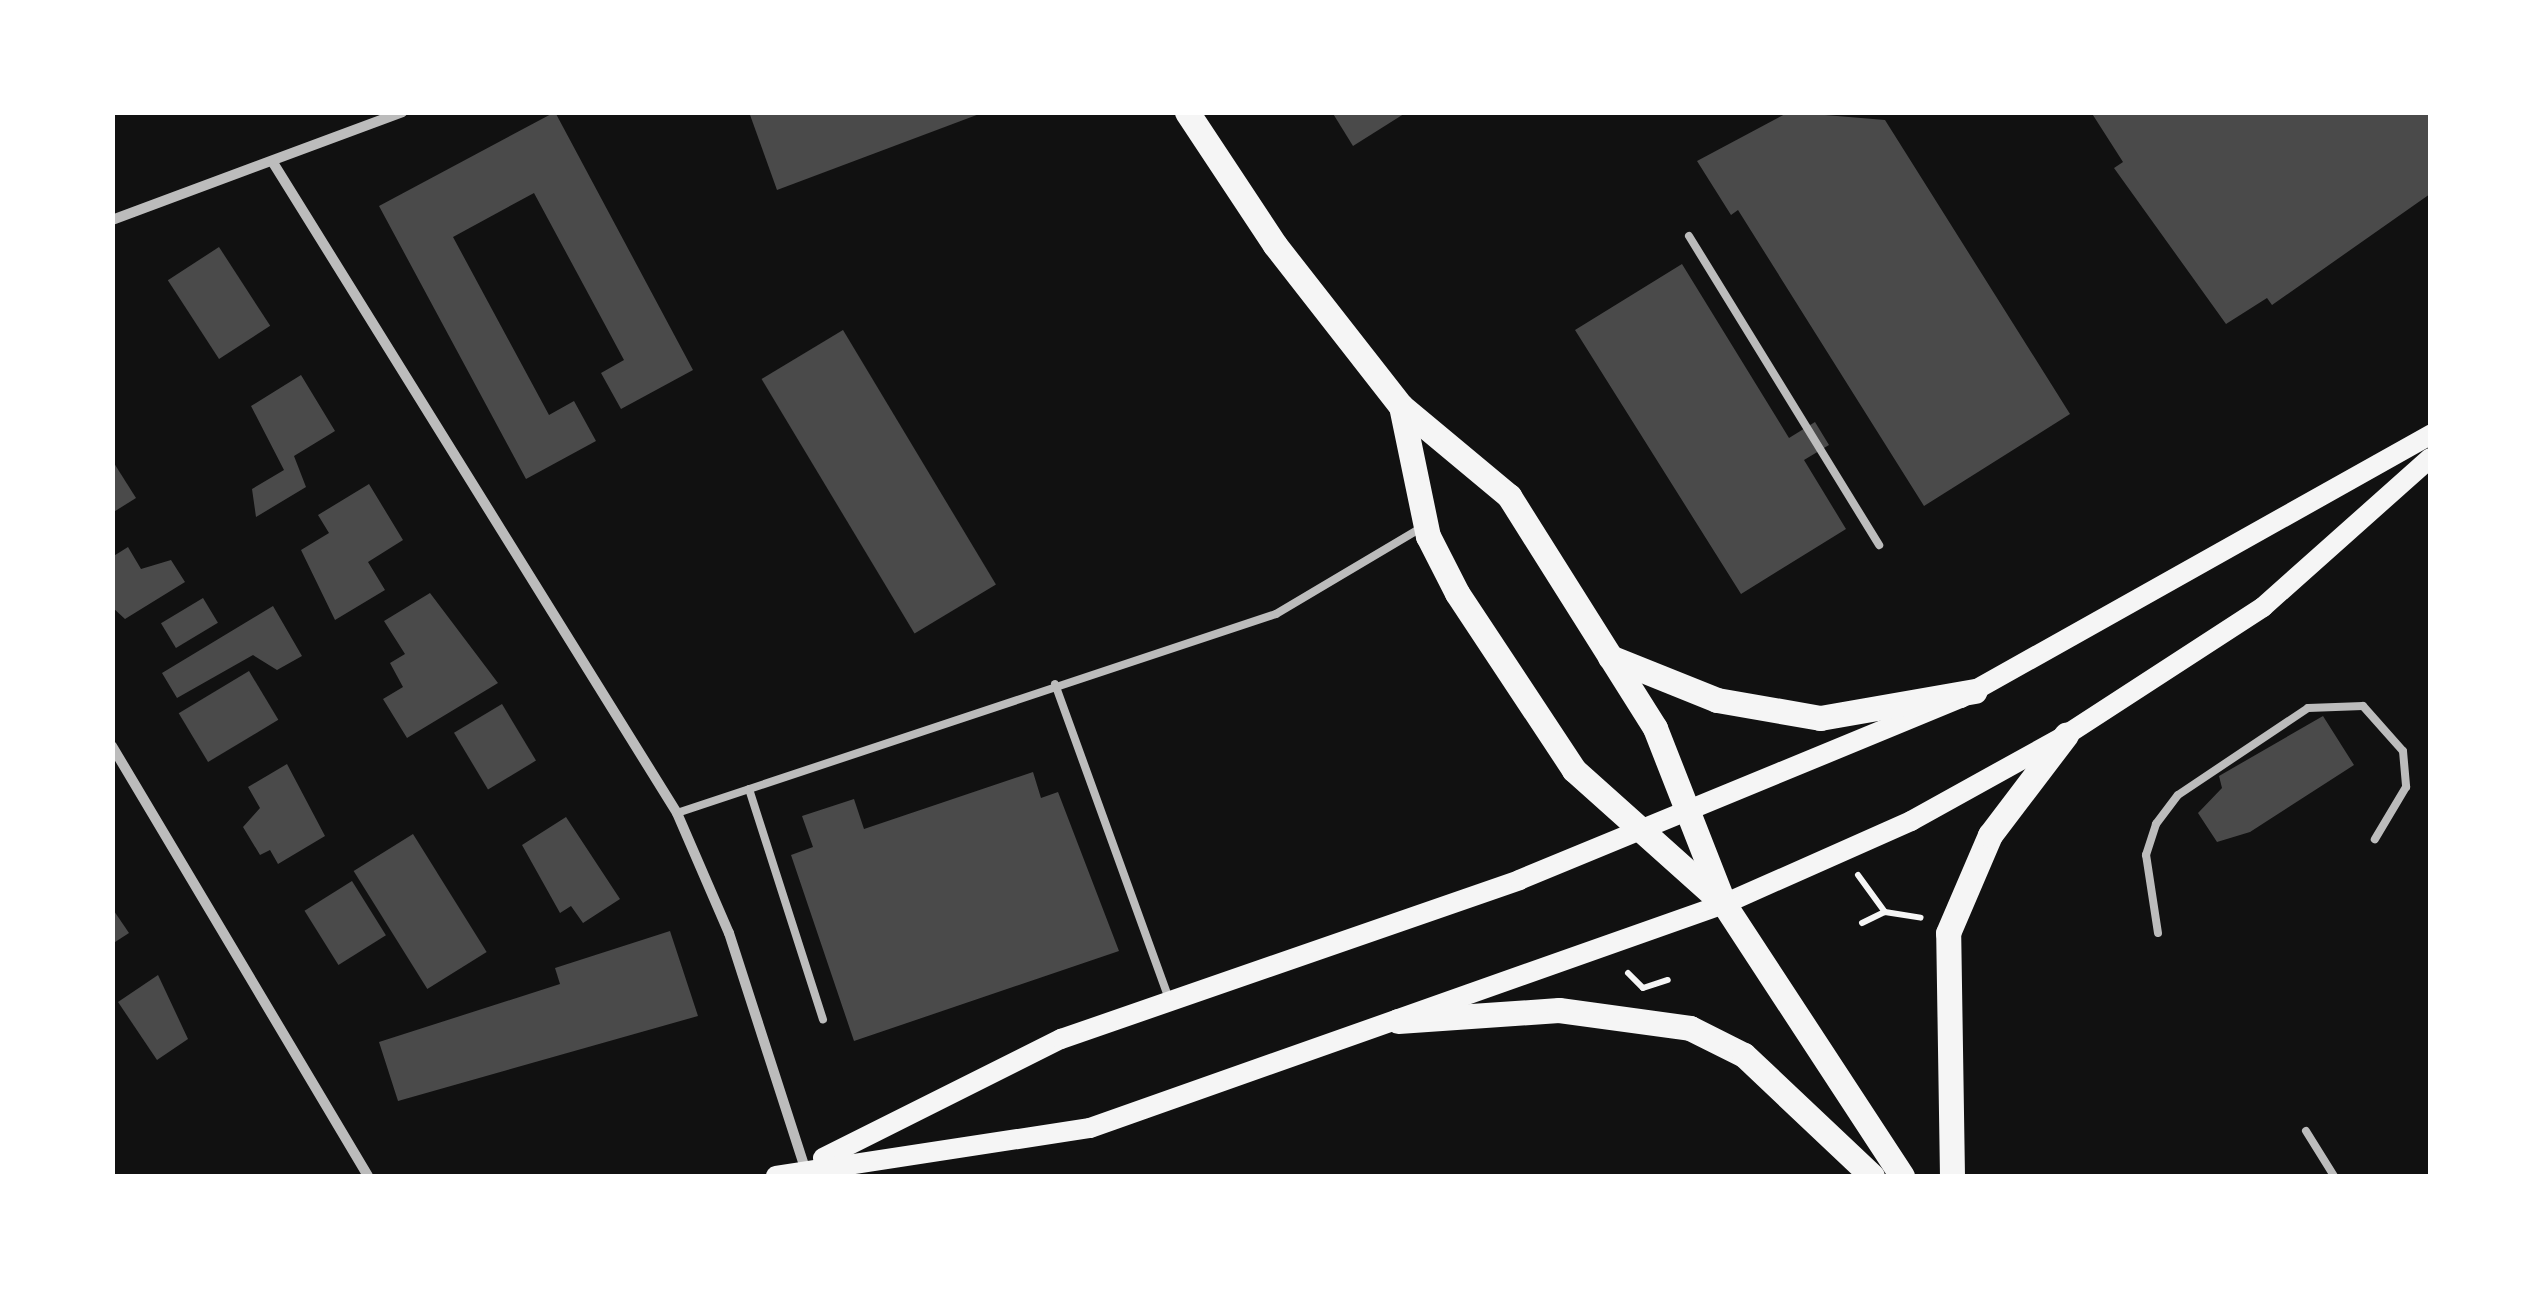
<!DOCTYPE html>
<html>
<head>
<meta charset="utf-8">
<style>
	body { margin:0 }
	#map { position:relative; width:2543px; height:1289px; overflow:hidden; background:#111; font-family:"Titillium Web",sans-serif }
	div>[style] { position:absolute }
	.building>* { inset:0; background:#4a4a4a; transform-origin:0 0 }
	.path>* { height:6px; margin:-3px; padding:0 3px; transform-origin:3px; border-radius:3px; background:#f5f5f5 }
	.service>* { height:8px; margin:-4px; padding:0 4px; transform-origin:4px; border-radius:4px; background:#bcbcbc }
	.minor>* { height:10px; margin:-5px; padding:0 5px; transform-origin:5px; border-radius:5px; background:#bcbcbc }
	.secondary>* { height:20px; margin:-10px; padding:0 10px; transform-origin:10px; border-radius:10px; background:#f5f5f5 }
	.primary>* { height:25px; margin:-12.5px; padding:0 12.5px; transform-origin:12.5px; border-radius:12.5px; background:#f5f5f5 }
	span { translate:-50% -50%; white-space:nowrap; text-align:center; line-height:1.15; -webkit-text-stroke:8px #fff; paint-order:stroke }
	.frame { position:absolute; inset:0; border:115px solid #fff; pointer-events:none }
</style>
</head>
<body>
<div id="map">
	<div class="building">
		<i style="clip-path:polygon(555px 112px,693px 370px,621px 409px,601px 373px,624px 360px,534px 193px,453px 237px,549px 415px,574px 401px,596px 441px,526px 479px,379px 206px)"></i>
		<i style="clip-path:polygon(749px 112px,982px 112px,982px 113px,777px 190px)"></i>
		<i style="clip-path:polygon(1332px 112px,1407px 112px,1353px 146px)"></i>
		<i style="clip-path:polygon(1789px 112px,1885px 120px,2070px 414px,1924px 506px,1738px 210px,1731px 215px,1697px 161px)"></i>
		<i style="clip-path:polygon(2091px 112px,2430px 112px,2430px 194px,2272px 305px,2267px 298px,2226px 324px,2114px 168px,2123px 162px)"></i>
		<i style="left:219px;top:247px;width:94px;height:61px;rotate:57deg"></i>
		<i style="clip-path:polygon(1682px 264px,1789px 438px,1815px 422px,1829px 445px,1804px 460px,1846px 529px,1741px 594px,1575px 330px)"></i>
		<i style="left:843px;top:330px;width:297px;height:95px;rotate:59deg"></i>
		<i style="clip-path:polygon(301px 375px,335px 431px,294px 456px,306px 487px,256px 517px,252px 489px,284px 470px,251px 406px)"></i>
		<i style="clip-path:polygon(112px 460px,136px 498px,112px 513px)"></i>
		<i style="clip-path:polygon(369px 484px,403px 540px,368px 562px,385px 590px,335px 620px,301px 550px,329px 533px,318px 515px)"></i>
		<i style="clip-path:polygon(128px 547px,141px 569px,171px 560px,185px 582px,125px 619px,112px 607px,112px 557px)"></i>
		<i style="clip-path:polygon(430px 593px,498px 683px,407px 738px,383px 699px,403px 687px,390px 663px,405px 654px,384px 621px)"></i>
		<i style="left:203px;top:598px;width:29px;height:49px;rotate:59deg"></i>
		<i style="clip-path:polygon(273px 606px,302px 656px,277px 670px,253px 655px,177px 698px,162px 673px)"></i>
		<i style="left:249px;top:671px;width:57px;height:82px;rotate:59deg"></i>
		<i style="left:502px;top:704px;width:66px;height:56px;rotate:59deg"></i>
		<i style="clip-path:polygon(2323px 716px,2354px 765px,2250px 832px,2217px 842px,2198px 813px,2222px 788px,2219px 776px)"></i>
		<i style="clip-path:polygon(287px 764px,325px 836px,278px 864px,270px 850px,260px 855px,243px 827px,260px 808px,248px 787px)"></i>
		<i style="clip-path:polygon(1033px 772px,1041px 798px,1058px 792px,1119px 951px,854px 1041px,791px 855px,813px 847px,802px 816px,854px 799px,864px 829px)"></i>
		<i style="clip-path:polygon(566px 817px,620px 899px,583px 923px,571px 906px,560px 913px,522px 845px)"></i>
		<i style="left:413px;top:834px;width:139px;height:70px;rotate:58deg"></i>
		<i style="left:352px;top:881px;width:64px;height:56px;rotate:58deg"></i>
		<i style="clip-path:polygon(112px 908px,129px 933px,112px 944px)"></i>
		<i style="clip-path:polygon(670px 931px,698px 1016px,398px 1101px,379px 1042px,560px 984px,555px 968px)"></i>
		<i style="clip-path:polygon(158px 975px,188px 1039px,157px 1060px,118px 1002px)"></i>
	</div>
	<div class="path">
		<i style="left:1858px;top:875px;width:46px;rotate:53.9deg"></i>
		<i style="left:1885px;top:912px;width:36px;rotate:9deg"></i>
		<i style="left:1862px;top:923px;width:25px;rotate:-26deg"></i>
		<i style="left:1628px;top:973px;width:21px;rotate:45deg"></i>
		<i style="left:1643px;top:988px;width:26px;rotate:-18deg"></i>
	</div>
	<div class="service">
		<i style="left:1689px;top:236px;width:363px;rotate:58.4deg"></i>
		<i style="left:1055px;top:684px;width:337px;rotate:70.1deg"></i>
		<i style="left:749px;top:789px;width:242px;rotate:72.2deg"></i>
		<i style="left:677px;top:813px;width:631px;rotate:-18.38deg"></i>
		<i style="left:1276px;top:614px;width:169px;rotate:-30.7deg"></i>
		<i style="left:2158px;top:933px;width:79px;rotate:-98.7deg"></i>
		<i style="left:2146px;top:855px;width:33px;rotate:-72deg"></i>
		<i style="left:2156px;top:824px;width:36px;rotate:-53deg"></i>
		<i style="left:2178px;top:795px;width:156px;rotate:-33.8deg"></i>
		<i style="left:2308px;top:708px;width:55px;rotate:-2.1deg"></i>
		<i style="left:2363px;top:706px;width:60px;rotate:48.4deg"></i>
		<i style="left:2403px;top:751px;width:36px;rotate:85deg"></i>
		<i style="left:2406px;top:787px;width:61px;rotate:120.8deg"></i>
		<i style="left:2306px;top:1131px;width:53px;rotate:58.1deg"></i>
	</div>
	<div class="minor">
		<i style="left:272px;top:161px;width:768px;rotate:58.15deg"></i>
		<i style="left:677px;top:813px;width:131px;rotate:66.6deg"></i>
		<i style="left:729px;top:933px;width:247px;rotate:72.1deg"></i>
		<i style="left:112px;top:220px;width:310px;rotate:-20.4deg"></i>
		<i style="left:112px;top:746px;width:500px;rotate:59.23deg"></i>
	</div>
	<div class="secondary">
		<i style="left:823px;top:1158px;width:266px;rotate:-26.6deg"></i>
		<i style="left:1061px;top:1039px;width:485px;rotate:-19.1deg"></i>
		<i style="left:1519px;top:880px;width:478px;rotate:-22.4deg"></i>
		<i style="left:1961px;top:698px;width:538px;rotate:-29.28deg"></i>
		<i style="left:776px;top:1176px;width:318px;rotate:-8.7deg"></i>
		<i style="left:1090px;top:1128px;width:672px;rotate:-19.46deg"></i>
		<i style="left:1724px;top:904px;width:205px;rotate:-23.9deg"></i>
		<i style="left:1911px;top:821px;width:177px;rotate:-29deg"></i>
		<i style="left:2066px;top:735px;width:235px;rotate:-33deg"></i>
		<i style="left:2263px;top:607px;width:224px;rotate:-41.7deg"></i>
	</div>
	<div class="primary">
		<i style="left:1187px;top:112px;width:159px;rotate:56.5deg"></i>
		<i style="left:1275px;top:245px;width:204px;rotate:52deg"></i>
		<i style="left:1401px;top:406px;width:141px;rotate:39.8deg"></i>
		<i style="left:1509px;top:496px;width:274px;rotate:57.8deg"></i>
		<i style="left:1655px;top:728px;width:189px;rotate:68.6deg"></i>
		<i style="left:1401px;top:406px;width:133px;rotate:78.3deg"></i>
		<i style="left:1428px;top:536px;width:64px;rotate:63deg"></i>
		<i style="left:1457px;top:593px;width:212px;rotate:56.5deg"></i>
		<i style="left:1574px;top:770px;width:201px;rotate:41.8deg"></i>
		<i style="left:1724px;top:904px;width:325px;rotate:56.8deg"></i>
		<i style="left:1610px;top:657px;width:115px;rotate:21.9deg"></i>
		<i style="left:1717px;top:700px;width:105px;rotate:9.9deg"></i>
		<i style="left:1820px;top:718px;width:157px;rotate:-9.9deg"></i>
		<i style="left:1398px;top:1021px;width:161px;rotate:-3.9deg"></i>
		<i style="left:1559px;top:1010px;width:132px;rotate:7.8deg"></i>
		<i style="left:1690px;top:1028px;width:60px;rotate:26.6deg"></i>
		<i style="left:1744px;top:1055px;width:176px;rotate:43.4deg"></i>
		<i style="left:1952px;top:1176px;width:243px;rotate:-90.9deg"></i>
		<i style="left:1948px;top:933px;width:107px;rotate:-66.8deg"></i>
		<i style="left:1990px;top:835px;width:126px;rotate:-52.8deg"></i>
	</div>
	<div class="frame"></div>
</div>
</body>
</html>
